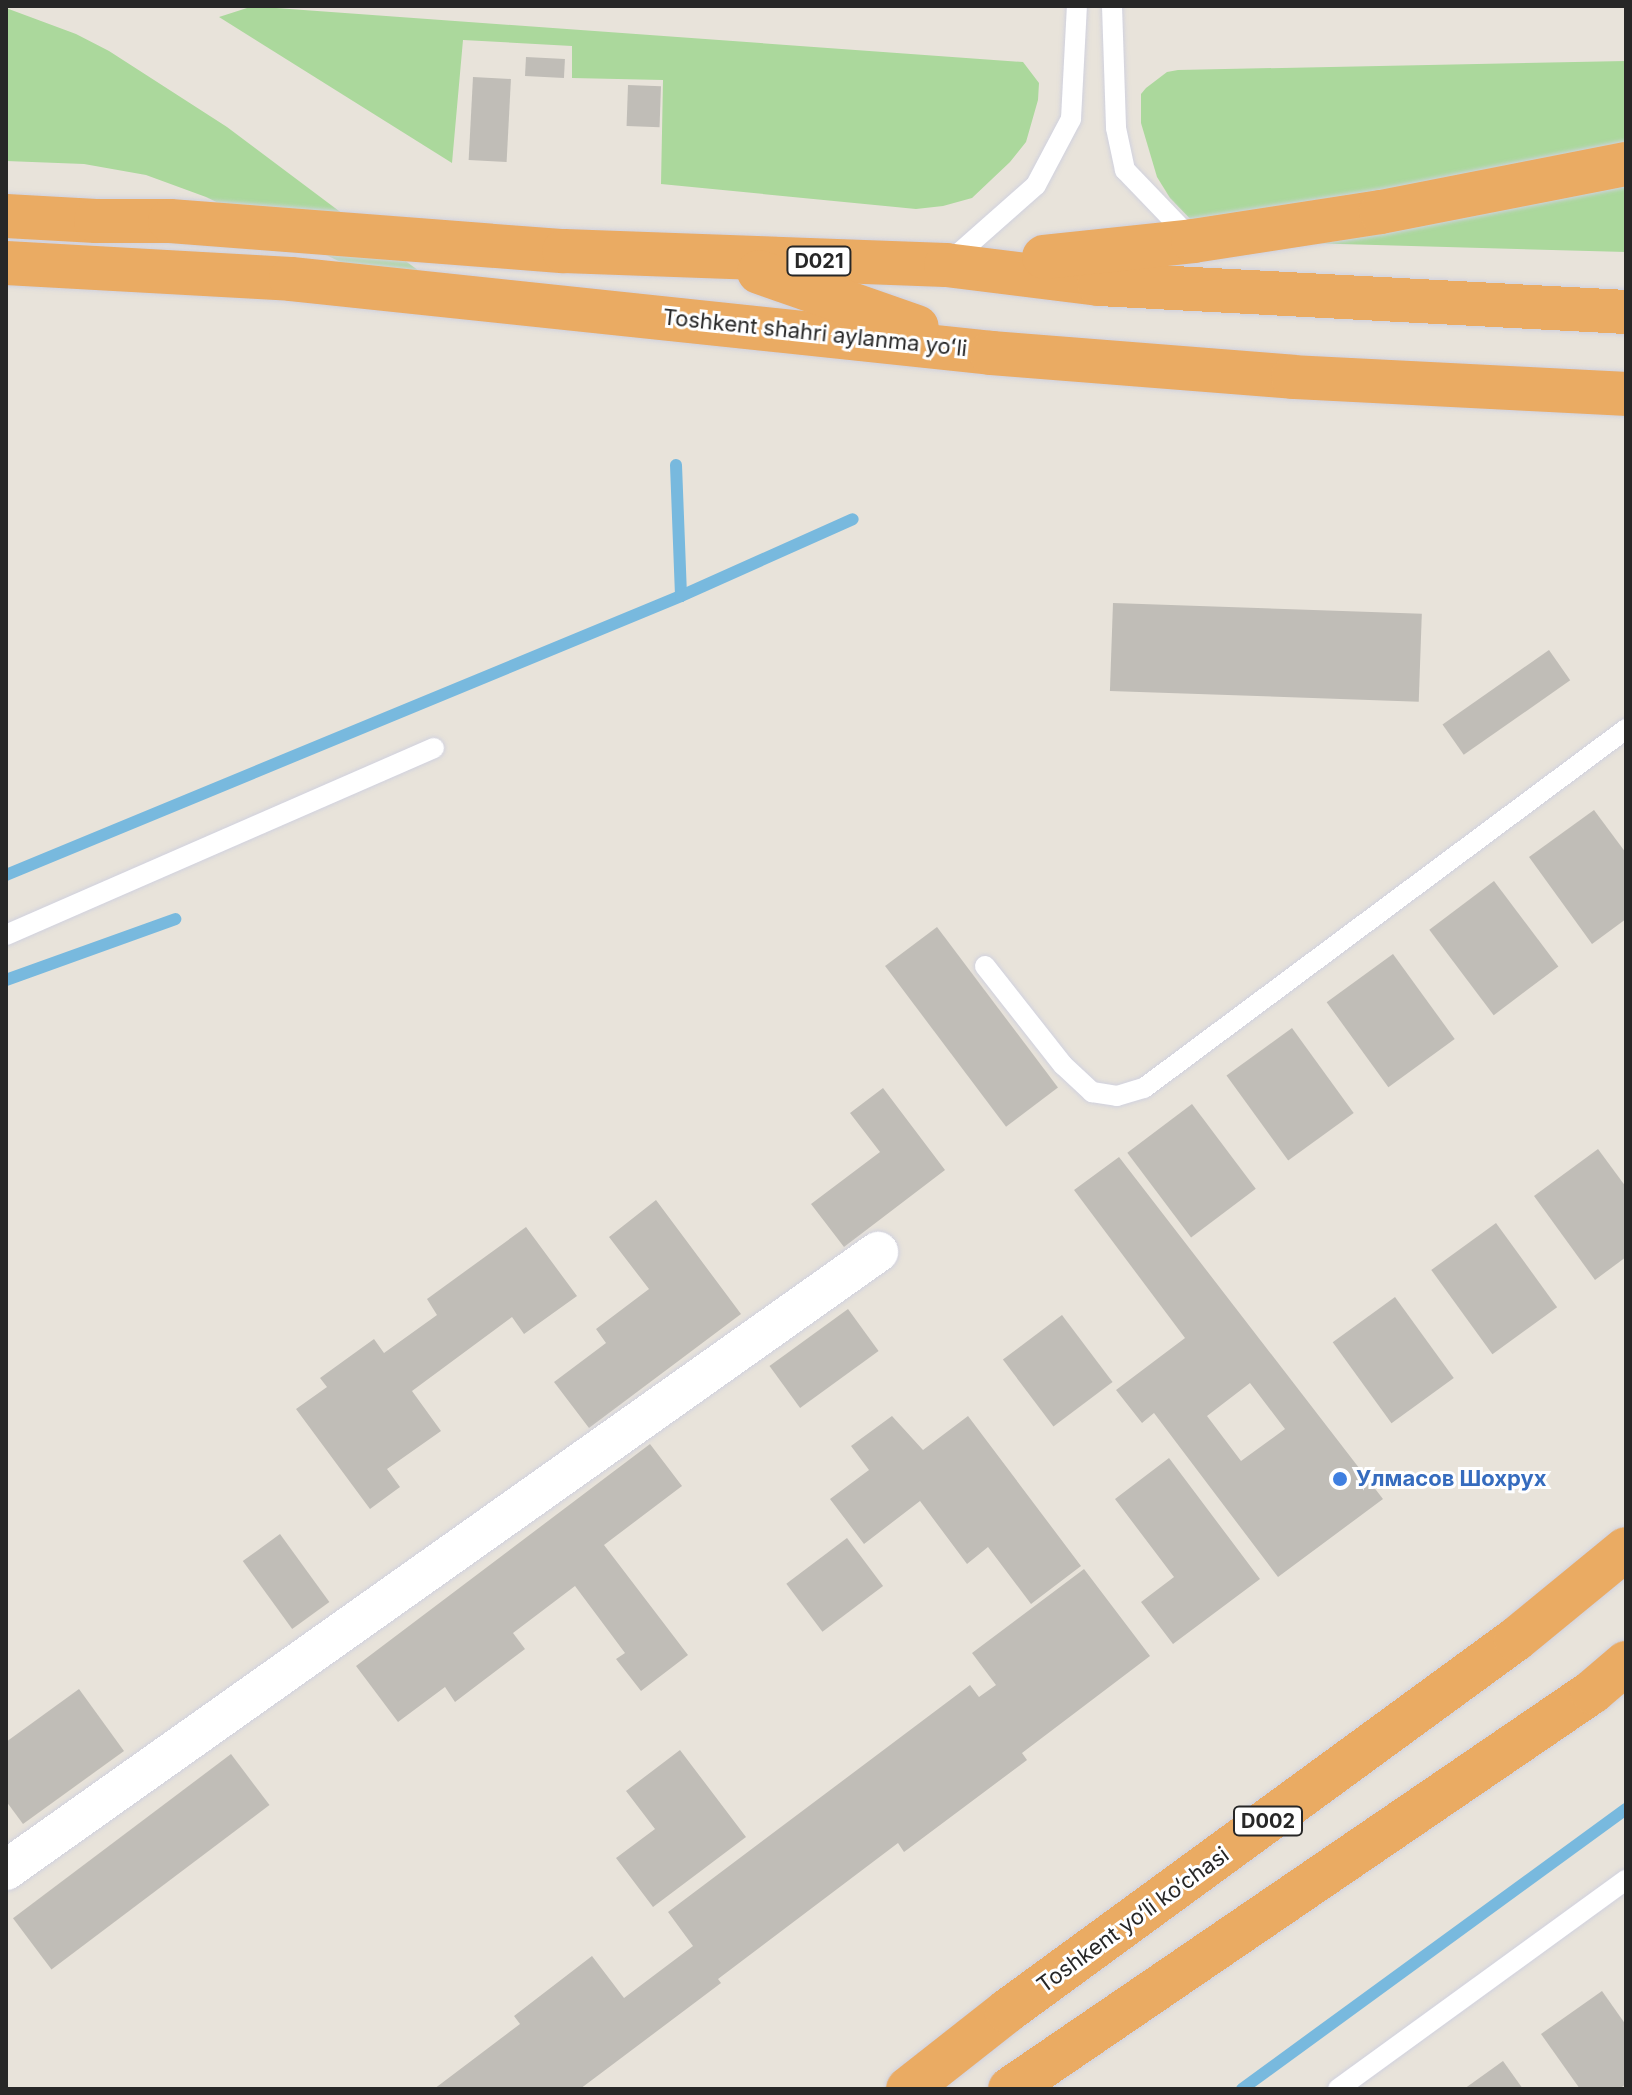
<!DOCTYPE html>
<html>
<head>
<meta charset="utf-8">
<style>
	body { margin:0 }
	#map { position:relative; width:1632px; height:2095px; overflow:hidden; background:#e8e3da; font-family:Inter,sans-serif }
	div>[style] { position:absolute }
	.green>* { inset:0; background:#abd89c }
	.stream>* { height:12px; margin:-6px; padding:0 6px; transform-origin:6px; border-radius:6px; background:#78b9de }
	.building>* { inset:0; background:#c0bdb7; transform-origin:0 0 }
	.roads { filter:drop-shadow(0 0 2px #d0d1de) drop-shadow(0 0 2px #d0d1de) }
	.lane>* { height:20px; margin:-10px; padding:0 10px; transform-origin:10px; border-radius:10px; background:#fff }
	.street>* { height:40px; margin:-20px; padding:0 20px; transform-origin:20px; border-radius:20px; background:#fff }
	.highway>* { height:44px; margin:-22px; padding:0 22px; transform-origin:22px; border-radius:22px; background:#eaab63 }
	.dots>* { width:22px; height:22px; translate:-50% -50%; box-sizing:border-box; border:4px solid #fff; border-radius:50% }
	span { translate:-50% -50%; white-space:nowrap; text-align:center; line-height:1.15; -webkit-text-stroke:6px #fff; paint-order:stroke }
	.shield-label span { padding:2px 6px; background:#fff; border:2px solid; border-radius:6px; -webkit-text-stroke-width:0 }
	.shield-label { font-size:20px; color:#272727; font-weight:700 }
	.street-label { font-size:22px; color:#272727 }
	.shop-label { font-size:22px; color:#366cbe; font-weight:700 }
	.left { translate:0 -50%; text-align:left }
	.frame { position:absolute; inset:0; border:8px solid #272727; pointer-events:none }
</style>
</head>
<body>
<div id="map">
	<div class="green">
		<i style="clip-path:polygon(6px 8px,76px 34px,109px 51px,227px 127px,439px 286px,382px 282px,206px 197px,146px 175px,84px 164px,6px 161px)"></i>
		<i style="clip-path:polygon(247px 8px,276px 8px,1023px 62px,1039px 83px,1038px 100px,1026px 142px,1010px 162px,972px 198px,943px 206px,916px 209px,661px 184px,663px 80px,572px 78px,572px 46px,463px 40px,452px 163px,219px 17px)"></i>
		<i style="clip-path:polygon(1626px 61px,1626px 252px,1230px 241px,1195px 224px,1170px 198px,1157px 177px,1141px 123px,1141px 94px,1146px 88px,1167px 72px,1178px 70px)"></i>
	</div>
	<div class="stream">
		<i style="left:676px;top:465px;width:131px;rotate:87.8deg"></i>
		<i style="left:6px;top:875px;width:730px;rotate:-22.46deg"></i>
		<i style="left:681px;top:596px;width:188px;rotate:-24.1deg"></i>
		<i style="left:6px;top:980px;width:180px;rotate:-19.8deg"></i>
		<i style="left:1242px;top:2089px;width:475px;rotate:-36.1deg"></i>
	</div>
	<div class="building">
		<i style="left:526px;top:57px;width:39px;height:19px;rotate:3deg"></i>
		<i style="left:473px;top:77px;width:38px;height:83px;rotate:3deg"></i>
		<i style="left:628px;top:85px;width:33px;height:41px;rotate:2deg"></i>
		<i style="left:1113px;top:603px;width:309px;height:88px;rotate:2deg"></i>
		<i style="left:1549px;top:650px;width:37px;height:130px;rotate:55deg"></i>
		<i style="clip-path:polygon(1594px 810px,1626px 853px,1626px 919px,1592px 944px,1529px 857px)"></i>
		<i style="left:1494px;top:881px;width:107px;height:81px;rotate:53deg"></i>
		<i style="left:937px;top:927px;width:201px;height:65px;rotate:53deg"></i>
		<i style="left:1393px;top:954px;width:105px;height:82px;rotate:54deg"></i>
		<i style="left:1292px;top:1028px;width:105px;height:81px;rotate:54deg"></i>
		<i style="clip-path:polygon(883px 1088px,945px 1170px,844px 1247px,811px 1204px,880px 1152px,850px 1113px)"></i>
		<i style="left:1192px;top:1104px;width:106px;height:81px;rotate:53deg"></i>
		<i style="clip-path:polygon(1598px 1149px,1626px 1187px,1626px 1257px,1595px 1280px,1534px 1196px)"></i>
		<i style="clip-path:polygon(evenodd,1119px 1157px,1383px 1499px,1278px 1577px,1154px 1413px,1142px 1423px,1116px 1390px,1185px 1338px,1074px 1190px,1119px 1157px,1250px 1383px,1285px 1429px,1241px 1461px,1207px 1416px,1250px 1383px)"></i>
		<i style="clip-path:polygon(656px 1200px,741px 1314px,589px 1428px,554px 1382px,606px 1343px,596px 1329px,649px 1289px,609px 1237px)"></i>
		<i style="left:1496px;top:1223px;width:104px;height:80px;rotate:54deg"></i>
		<i style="clip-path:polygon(526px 1227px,577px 1296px,524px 1334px,512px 1317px,412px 1391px,441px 1431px,387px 1469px,400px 1487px,370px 1509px,296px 1409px,327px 1387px,320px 1378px,374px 1339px,384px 1353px,437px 1315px,427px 1299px)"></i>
		<i style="left:1395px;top:1297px;width:100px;height:77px;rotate:54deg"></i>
		<i style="left:848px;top:1309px;width:52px;height:97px;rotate:54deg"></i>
		<i style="left:1062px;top:1315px;width:84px;height:74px;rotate:53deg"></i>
		<i style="clip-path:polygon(892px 1416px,923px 1450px,968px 1416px,1081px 1566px,1031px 1604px,988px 1547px,967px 1564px,920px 1501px,864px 1544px,830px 1499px,869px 1470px,851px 1446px)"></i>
		<i style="clip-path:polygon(650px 1444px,682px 1486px,604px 1545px,688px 1655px,641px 1691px,616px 1659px,625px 1653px,575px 1586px,513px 1633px,525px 1649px,455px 1702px,445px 1687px,398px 1722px,356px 1666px)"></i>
		<i style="clip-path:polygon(1169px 1458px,1260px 1579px,1173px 1644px,1141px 1602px,1174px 1577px,1115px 1499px)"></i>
		<i style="left:280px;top:1534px;width:84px;height:46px;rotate:54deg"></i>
		<i style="left:847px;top:1538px;width:60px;height:76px;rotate:53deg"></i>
		<i style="clip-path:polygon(1084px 1569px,1150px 1656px,1022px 1753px,1027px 1760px,904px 1852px,898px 1843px,718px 1979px,721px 1983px,580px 2089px,434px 2089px,520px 2024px,514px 2016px,592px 1956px,624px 1998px,693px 1946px,668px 1912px,970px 1685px,979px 1697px,996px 1685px,972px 1653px)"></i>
		<i style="clip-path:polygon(79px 1689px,124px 1751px,23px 1824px,6px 1801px,6px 1742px)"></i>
		<i style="clip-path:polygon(680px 1750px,746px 1837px,653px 1907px,616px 1858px,655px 1829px,626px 1791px)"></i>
		<i style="left:231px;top:1754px;width:64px;height:273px;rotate:53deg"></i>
		<i style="clip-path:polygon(1602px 1991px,1626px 2025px,1626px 2084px,1619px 2089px,1580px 2089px,1541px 2034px)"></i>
		<i style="clip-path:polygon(1503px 2061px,1523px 2089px,1464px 2089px)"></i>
	</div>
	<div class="roads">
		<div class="lane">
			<i style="left:1112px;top:6px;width:122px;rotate:88.1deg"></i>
			<i style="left:1116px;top:128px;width:43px;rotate:77.9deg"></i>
			<i style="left:1125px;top:170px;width:98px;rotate:46.2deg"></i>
			<i style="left:949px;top:262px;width:116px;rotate:-41.5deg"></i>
			<i style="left:1036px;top:185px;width:75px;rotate:-62.1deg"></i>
			<i style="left:1071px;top:119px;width:113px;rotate:-87deg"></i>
			<i style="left:6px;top:935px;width:467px;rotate:-23.6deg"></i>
			<i style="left:985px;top:966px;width:126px;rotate:51.8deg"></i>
			<i style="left:1063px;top:1065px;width:40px;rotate:43deg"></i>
			<i style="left:1092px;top:1092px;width:25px;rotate:9deg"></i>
			<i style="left:1117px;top:1096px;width:28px;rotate:-17deg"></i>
			<i style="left:1144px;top:1088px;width:601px;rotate:-36.68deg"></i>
			<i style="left:1338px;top:2089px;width:356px;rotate:-36deg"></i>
		</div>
		<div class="street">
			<i style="left:6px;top:1870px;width:1069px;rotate:-35.33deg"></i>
		</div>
		<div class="highway">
			<i style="left:6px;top:216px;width:90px;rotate:3.2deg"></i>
			<i style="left:96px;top:221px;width:74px"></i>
			<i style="left:170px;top:221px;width:395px;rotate:4.4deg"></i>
			<i style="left:564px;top:251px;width:382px;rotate:2.1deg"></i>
			<i style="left:946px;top:265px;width:154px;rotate:7.1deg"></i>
			<i style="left:1099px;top:284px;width:528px;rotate:3.04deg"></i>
			<i style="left:1044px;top:257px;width:150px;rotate:-6.1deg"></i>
			<i style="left:1193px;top:241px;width:190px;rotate:-8.8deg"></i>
			<i style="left:1381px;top:212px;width:250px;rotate:-11.1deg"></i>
			<i style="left:6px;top:263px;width:285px;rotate:3.2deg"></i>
			<i style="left:291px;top:279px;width:704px;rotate:6.03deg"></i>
			<i style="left:991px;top:353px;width:303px;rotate:4.5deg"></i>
			<i style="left:1293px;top:377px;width:333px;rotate:2.9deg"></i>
			<i style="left:759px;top:272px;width:167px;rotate:19.2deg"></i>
			<i style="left:908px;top:2089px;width:126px;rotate:-38.2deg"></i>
			<i style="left:1007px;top:2011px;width:630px;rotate:-36.16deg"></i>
			<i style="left:1516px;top:1639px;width:142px;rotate:-39.3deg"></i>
			<i style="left:1010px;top:2089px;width:705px;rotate:-34.3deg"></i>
			<i style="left:1592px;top:1692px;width:45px;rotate:-40.5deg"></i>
		</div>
	</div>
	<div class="dots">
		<i style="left:1340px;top:1479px;background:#3f7fe0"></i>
	</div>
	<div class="shield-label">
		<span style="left:819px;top:261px">D021</span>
		<span style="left:1268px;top:1821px">D002</span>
	</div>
	<div class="street-label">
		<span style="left:815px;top:333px;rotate:6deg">Toshkent shahri aylanma yoʻli</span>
		<span style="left:1133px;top:1920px;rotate:-36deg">Toshkent yo‘li ko‘chasi</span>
	</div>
	<div class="shop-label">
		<span class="left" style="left:1356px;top:1479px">Улмасов Шохрух</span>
	</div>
	<div class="frame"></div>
</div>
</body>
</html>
